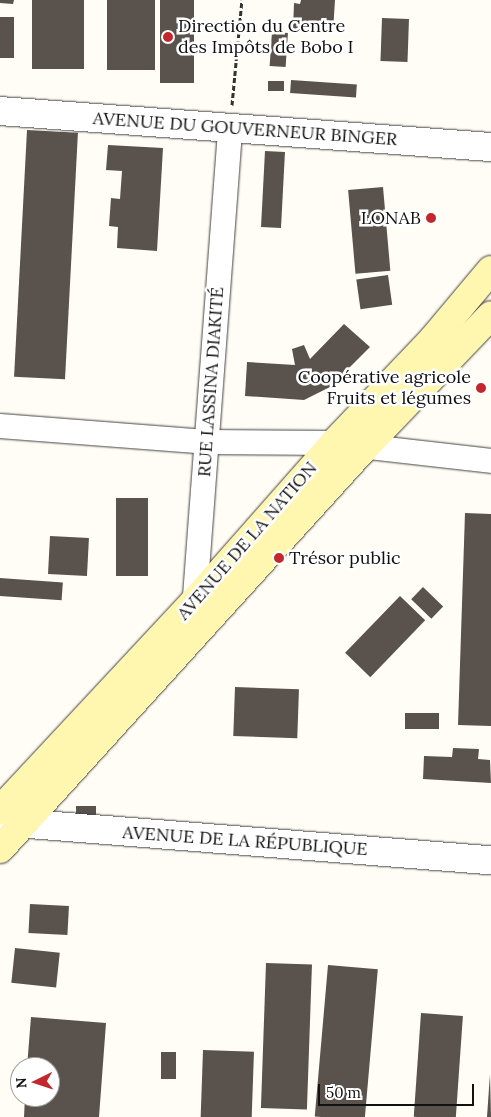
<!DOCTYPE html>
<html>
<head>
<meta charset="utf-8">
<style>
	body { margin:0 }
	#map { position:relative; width:491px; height:1117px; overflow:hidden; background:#fffdf5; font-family:Lora,serif }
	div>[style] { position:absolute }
	.building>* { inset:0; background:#5a524d; transform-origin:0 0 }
	.path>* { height:3px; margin-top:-1.5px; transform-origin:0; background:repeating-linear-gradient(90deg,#333 0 5px,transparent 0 7.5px) }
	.roads { filter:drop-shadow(0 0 1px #444) drop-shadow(0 0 1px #444) }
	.minor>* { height:24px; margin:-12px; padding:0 12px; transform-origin:12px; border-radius:12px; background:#fff }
	.tertiary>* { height:28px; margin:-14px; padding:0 14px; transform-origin:14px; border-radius:14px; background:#fff }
	.secondary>* { height:28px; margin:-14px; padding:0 14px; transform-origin:14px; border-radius:14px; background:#fff6b0 }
	.dots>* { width:14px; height:14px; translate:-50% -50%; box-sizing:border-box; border:2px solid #fff; border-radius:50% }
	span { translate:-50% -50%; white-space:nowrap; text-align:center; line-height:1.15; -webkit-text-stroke:5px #fff; paint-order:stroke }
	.poi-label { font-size:18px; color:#111 }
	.left { translate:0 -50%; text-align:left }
	.right { translate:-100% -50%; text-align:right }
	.street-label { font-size:18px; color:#111 }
	.north { position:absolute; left:10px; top:1057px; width:50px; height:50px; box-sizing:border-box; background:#fff; border:1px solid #a0a0a0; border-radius:50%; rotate:266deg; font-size:14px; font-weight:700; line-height:20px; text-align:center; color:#111 }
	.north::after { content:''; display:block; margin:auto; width:18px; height:22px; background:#c4262e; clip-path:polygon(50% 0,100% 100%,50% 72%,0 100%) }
	.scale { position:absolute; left:318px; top:1084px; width:156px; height:22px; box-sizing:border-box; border:2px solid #111; border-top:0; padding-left:6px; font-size:15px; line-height:18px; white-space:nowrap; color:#111; -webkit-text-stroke:4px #fff; paint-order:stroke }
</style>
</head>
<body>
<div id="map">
	<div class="building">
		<i style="clip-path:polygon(0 0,14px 0,13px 4px,0 3px)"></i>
		<i style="left:32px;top:0;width:52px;height:69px"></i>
		<i style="left:107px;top:0;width:48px;height:70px"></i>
		<i style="left:160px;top:0;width:34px;height:83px"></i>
		<i style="clip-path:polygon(301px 0,335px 0,333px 32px,293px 30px,294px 3px,300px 4px)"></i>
		<i style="left:0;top:17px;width:14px;height:41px"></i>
		<i style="left:382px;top:18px;width:27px;height:43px;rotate:2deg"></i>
		<i style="left:272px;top:32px;width:16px;height:34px;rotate:4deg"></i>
		<i style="left:291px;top:80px;width:66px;height:13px;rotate:4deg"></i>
		<i style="left:268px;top:81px;width:16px;height:10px"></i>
		<i style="left:27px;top:130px;width:51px;height:247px;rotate:3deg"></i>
		<i style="clip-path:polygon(108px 145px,163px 148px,157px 251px,117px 248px,118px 227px,109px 226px,111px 198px,120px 199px,122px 171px,106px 170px)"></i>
		<i style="left:265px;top:151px;width:20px;height:76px;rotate:3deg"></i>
		<i style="left:383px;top:187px;width:84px;height:35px;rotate:85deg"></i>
		<i style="left:388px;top:275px;width:30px;height:32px;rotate:82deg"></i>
		<i style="clip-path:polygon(344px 324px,370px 347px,330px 387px,304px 400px,245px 396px,247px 362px,295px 365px,292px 349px,304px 345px,310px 359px)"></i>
		<i style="left:116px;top:498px;width:32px;height:78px"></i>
		<i style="clip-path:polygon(465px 513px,491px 514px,491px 726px,458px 725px)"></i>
		<i style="left:50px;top:536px;width:39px;height:38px;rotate:3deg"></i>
		<i style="left:0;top:578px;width:63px;height:18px;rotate:4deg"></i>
		<i style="left:423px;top:587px;width:28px;height:17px;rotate:44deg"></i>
		<i style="left:400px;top:596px;width:35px;height:79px;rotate:44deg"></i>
		<i style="left:235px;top:687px;width:64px;height:49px;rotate:2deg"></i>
		<i style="left:405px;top:713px;width:34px;height:16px"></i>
		<i style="clip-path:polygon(453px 748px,479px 749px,478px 759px,490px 760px,491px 783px,423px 779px,424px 756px,452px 757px)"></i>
		<i style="left:76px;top:806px;width:20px;height:10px"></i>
		<i style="left:30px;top:904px;width:39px;height:29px;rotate:3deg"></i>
		<i style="left:15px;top:948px;width:45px;height:35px;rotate:6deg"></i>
		<i style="left:266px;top:963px;width:46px;height:145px;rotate:2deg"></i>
		<i style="left:328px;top:965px;width:50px;height:152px;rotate:5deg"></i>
		<i style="left:421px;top:1013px;width:42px;height:104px;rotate:4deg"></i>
		<i style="clip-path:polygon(31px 1017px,106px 1023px,99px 1117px,24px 1117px,25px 1097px,50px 1097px,50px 1067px,27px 1067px)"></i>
		<i style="left:203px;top:1050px;width:51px;height:67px;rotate:2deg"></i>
		<i style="left:161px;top:1052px;width:15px;height:27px"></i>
		<i style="clip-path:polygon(490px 1074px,491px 1117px,487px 1117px)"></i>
	</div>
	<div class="path">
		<i style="left:232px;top:105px;width:105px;rotate:-84.6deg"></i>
	</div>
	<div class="roads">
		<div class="minor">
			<i style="left:0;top:426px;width:207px;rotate:4.4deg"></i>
			<i style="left:206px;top:442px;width:128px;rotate:0.4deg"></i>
			<i style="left:334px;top:443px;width:158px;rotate:6.5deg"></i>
			<i style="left:194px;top:610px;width:483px;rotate:-85.7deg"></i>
		</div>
		<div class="tertiary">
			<i style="left:0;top:111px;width:492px;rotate:4.2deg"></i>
			<i style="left:4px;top:822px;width:488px;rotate:4.5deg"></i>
		</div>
		<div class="secondary">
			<i style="left:0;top:810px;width:284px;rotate:-47deg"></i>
			<i style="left:194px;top:602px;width:212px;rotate:-48.6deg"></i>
			<i style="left:334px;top:443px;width:144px;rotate:-46.4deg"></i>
			<i style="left:433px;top:339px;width:90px;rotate:-50deg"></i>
			<i style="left:0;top:849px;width:543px;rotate:-47.76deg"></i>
			<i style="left:365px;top:447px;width:182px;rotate:-46.3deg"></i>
		</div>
	</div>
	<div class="dots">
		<i style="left:168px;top:37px;background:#c4262e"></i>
		<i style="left:431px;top:218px;background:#c4262e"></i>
		<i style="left:481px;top:388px;background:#c4262e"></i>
		<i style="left:279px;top:558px;background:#c4262e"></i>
	</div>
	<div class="poi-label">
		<span class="left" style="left:178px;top:37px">Direction du Centre<br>des Impôts de Bobo I</span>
		<span class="right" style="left:421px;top:218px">LONAB</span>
		<span class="right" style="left:471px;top:388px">Coopérative agricole<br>Fruits et légumes</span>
		<span class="left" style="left:289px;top:558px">Trésor public</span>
	</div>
	<div class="street-label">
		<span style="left:245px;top:129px;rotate:4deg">AVENUE DU GOUVERNEUR BINGER</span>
		<span style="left:211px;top:382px;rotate:-86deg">RUE LASSINA DIAKITÉ</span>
		<span style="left:247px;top:541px;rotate:-49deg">AVENUE DE LA NATION</span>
		<span style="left:245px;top:841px;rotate:4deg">AVENUE DE LA RÉPUBLIQUE</span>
	</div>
	<div class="north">N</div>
	<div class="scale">50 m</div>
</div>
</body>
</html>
